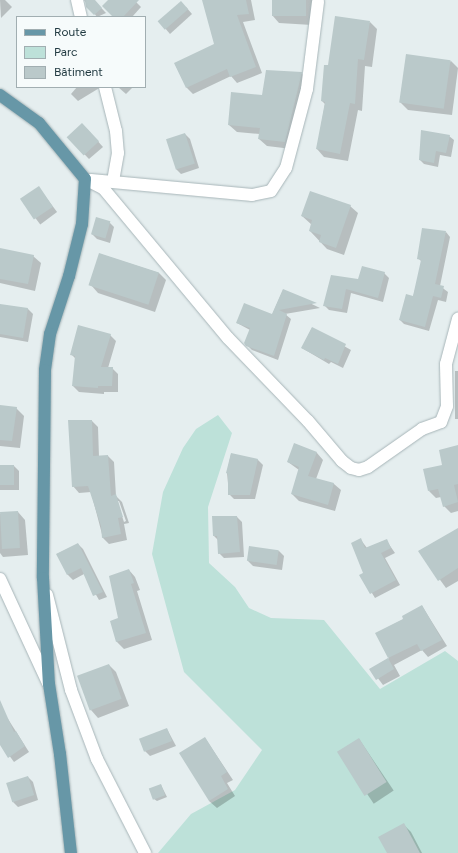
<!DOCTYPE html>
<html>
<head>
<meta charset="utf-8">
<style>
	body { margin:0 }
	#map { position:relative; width:458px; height:853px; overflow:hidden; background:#e5eeef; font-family:Figtree,sans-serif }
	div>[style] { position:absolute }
	.green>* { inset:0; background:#bde1d9 }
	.shadow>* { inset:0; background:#0003; transform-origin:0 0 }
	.building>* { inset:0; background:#bac9ca; transform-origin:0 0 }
	.roads { filter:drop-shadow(0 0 1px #a7b5b8) drop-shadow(0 0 1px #a7b5b8) }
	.minor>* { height:12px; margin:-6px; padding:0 6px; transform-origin:6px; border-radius:6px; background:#fff }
	.major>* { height:12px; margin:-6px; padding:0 6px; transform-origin:6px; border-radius:6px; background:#6797a7 }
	span { translate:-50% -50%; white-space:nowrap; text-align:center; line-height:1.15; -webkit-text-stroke:3.5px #f6fbfb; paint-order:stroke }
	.legend { position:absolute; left:16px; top:16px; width:130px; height:72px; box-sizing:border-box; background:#f6fbfb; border:1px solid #a1aeb1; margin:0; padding:5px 7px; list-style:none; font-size:12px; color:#223b42 }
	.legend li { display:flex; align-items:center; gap:8px; height:20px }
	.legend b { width:20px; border:1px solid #a1aeb1 }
</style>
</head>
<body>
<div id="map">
	<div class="green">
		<i style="clip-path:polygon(218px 415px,232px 433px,208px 507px,209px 563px,235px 587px,249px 608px,271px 618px,324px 620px,380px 689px,445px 651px,458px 661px,458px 853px,158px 853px,191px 814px,235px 790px,262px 750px,184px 672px,152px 554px,163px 492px,183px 448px,196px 429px)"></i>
	</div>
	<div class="shadow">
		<i style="clip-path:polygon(0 0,5px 0,12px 7px,1px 18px)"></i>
		<i style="clip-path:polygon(84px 0,94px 0,106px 13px,97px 17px)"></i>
		<i style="clip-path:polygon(110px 0,134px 0,141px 7px,132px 17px,115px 17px)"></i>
		<i style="clip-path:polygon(203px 0,251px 0,255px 20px,243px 22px,262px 73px,237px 83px,231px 76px,193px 94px,187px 88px,175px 64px,215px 45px)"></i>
		<i style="clip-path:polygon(273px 0,314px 0,312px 25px,279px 23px,272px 15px)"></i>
		<i style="clip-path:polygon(186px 7px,192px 14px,170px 34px,159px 21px)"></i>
		<i style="clip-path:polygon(370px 22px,377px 29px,372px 67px,365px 66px,362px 111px,358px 110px,348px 161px,324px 157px,317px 149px,325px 104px,322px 101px,329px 67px)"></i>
		<i style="clip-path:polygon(451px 61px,458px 68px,452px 115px,408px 110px,400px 102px)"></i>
		<i style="clip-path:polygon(301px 73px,309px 80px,292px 149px,267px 146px,259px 139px,260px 134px,237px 132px,229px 125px,263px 96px)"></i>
		<i style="clip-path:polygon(77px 87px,101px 87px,78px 101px,71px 94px)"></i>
		<i style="clip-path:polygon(118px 87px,133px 87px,126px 94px)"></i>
		<i style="clip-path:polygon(87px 129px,103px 147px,89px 159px,68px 137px)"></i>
		<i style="clip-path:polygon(185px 134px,190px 139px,199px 168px,181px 174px,176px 169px)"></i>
		<i style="clip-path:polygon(449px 136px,454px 140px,451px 157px,440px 155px,438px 167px,424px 164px,420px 160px)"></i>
		<i style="left:39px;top:188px;width:30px;height:21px;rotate:53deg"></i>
		<i style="clip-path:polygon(350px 206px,358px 213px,344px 255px,327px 249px,310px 231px,312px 225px,302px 216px)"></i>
		<i style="clip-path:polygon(109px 222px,114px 227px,110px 243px,97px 239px,92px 234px)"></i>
		<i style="clip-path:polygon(446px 232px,450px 237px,440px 286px,448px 292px,446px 302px,438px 300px,429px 331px,404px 324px,400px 320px,413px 297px,422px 262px,418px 258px)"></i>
		<i style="clip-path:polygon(0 249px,33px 256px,41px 263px,35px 291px,0 283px)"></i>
		<i style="clip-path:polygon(100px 254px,159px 273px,166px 280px,155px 312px,98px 293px,91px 285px)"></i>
		<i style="clip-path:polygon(384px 273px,389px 278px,383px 302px,351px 293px,347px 313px,329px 310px,324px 305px,332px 276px,359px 280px)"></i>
		<i style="clip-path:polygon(283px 290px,320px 308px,285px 314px,291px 319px,278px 360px,252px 350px,245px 343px,250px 330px,237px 323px,272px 315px)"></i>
		<i style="clip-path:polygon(0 309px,28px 309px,33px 314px,28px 342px,0 337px)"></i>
		<i style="clip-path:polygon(312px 328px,351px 350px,343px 368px,331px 362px,329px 364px,302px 348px)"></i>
		<i style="clip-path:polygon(110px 335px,116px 341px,108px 368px,112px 368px,118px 374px,118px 392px,104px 392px,104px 394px,79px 392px,73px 386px,76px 359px,71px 354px)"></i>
		<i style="left:455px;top:371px;width:3px;height:48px"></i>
		<i style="clip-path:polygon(0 406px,16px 408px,24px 416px,20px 448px,0 446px)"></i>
		<i style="clip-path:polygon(evenodd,92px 421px,98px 427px,99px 457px,108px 456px,114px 462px,116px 496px,122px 502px,129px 523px,124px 524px,127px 540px,109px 544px,103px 538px,91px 492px,79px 493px,73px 486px,92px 421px,117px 501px,119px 501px,126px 521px,124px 522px,117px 501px)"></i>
		<i style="clip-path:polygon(295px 444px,317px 453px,323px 460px,316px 479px,334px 484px,341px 490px,335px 511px,299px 501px,292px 494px,299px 470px,288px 462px)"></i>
		<i style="clip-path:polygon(458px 446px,458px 511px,451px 513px,444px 506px,441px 497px,436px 498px,429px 491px)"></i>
		<i style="clip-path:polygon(231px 454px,258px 460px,263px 465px,255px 499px,234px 499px,229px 494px,227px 473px)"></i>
		<i style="clip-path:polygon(0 466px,14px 466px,19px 471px,19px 490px,0 490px)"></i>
		<i style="clip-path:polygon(18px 512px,25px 520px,28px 555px,3px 557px,0 553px,0 514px)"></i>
		<i style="clip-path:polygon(213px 517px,237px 517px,242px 522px,244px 557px,224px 558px,219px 553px,218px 540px,214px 536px)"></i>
		<i style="clip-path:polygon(458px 529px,458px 581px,446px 588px,419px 551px)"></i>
		<i style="clip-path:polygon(361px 540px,367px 548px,386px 540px,395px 553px,385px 558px,400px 585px,375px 598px,361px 575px,364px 573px)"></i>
		<i style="clip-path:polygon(78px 544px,83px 549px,107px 597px,99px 600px,84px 574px,73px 580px,68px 575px,57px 554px)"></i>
		<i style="clip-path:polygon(279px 551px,284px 556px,282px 570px,253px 566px,248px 561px)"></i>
		<i style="clip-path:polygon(129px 570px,135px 577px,140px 590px,137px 591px,152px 640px,124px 649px,117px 642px,111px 622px,119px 619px)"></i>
		<i style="clip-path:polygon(422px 606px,447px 646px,428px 657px,422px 650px,394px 665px,400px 676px,383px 685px,371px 669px,389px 658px,377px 633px,404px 619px)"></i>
		<i style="clip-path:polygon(109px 665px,116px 672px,129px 706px,98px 718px,91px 710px)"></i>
		<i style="clip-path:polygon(8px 719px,29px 752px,14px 762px,0 743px,0 722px)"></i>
		<i style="clip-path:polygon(167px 729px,176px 746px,150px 756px,145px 751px)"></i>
		<i style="clip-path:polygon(205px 738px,233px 780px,227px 783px,235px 796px,217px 808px,209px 801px)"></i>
		<i style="left:359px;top:739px;width:62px;height:24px;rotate:56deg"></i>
		<i style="clip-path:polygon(28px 777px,33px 782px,38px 800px,18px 807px,13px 802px)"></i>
		<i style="clip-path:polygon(161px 785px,167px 797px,157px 801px,154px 799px)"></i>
		<i style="clip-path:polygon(404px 825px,411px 832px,422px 853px,388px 853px)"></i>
	</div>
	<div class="building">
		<i style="clip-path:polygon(85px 0,95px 0,102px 8px,94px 15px,86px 7px)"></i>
		<i style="clip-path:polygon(108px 0,139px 0,123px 17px,113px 17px,102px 6px)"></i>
		<i style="clip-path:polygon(202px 0,246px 0,249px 14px,237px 15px,256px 67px,230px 77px,227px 69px,186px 88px,174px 63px,214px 44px)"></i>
		<i style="left:272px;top:0;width:34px;height:16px"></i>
		<i style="left:181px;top:1px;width:11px;height:31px;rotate:49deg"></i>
		<i style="clip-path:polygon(335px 16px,370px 21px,364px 60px,358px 59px,355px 104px,350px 103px,340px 154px,316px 149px,325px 102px,321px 101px,324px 65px,328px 65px)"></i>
		<i style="left:406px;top:54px;width:45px;height:49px;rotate:8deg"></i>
		<i style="clip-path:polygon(266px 70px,302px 72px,285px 142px,258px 139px,260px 128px,228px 125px,231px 92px,262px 95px)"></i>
		<i style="left:82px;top:123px;width:25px;height:21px;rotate:47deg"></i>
		<i style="clip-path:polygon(421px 130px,450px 135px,446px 153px,436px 151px,434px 163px,419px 160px)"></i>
		<i style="left:185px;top:133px;width:32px;height:20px;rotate:72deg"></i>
		<i style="left:39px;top:186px;width:25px;height:23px;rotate:56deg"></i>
		<i style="clip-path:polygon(310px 191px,351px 205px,336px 248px,319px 242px,321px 235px,309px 231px,312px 220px,301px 216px)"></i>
		<i style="left:96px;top:217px;width:15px;height:18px;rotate:16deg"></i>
		<i style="clip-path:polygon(422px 228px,446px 231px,435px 284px,444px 286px,441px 298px,433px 296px,425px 327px,399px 320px,406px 294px,413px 296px,421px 260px,417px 259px)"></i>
		<i style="clip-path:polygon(0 248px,34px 255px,28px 284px,0 279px)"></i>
		<i style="left:99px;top:253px;width:63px;height:34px;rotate:18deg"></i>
		<i style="clip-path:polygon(362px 266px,385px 272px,378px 298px,346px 289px,342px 309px,323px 306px,331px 275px,358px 279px)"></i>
		<i style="clip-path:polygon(283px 289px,317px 303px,279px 310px,287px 314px,274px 356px,246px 346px,244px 343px,250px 328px,236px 323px,244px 303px,272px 314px)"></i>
		<i style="clip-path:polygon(0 304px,28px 308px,23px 338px,0 334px)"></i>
		<i style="clip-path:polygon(78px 325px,111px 334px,101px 367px,113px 367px,112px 386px,98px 386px,98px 388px,72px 386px,75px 356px,70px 355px)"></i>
		<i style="clip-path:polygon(312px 327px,346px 344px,338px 364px,325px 358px,324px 360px,301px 348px)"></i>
		<i style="clip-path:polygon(0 405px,17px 407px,12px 441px,0 440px)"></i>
		<i style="clip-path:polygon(68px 420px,92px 420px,93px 456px,108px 455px,111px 496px,116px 494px,123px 517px,118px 518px,121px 534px,102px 538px,101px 526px,88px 486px,72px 487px)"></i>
		<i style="clip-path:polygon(294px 443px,317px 452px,308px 476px,334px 483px,328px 505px,291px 494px,299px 467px,287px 462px)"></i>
		<i style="clip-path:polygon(458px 445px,458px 484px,454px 485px,458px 502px,443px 507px,438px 489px,428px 491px,423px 469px,442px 465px,439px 450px)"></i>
		<i style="clip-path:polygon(231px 453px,258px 459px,250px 495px,228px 495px,228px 474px,226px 473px)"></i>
		<i style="left:0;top:465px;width:14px;height:20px"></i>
		<i style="left:18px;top:511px;width:37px;height:18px;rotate:87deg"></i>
		<i style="clip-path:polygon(212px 516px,237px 516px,240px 552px,218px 554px,217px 536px,213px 536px)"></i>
		<i style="clip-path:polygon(458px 528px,458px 568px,438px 581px,418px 551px)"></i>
		<i style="clip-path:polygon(361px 538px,365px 548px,387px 539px,391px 548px,381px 553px,396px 580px,370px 594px,359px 575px,363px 573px,351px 543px)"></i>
		<i style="clip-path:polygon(78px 543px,103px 592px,93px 596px,81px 568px,67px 575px,56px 554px)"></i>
		<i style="left:249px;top:546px;width:30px;height:15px;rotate:8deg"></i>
		<i style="clip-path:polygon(129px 569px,134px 583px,131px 584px,146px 633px,116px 642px,110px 621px,118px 618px,109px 576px)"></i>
		<i style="clip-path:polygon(422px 605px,442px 640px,421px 651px,417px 644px,388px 658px,394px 669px,376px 680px,369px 669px,388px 658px,375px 633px,403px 619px,402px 616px)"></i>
		<i style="left:109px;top:664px;width:37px;height:34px;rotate:70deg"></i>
		<i style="clip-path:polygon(0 700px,14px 732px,16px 731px,25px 746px,8px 758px,0 745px)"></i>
		<i style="left:167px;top:728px;width:14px;height:30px;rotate:69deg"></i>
		<i style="clip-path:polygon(205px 737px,227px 772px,221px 776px,228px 789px,209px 801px,179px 753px)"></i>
		<i style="left:359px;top:738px;width:52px;height:26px;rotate:58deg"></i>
		<i style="left:28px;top:776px;width:20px;height:23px;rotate:72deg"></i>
		<i style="left:161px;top:784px;width:12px;height:13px;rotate:70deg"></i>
		<i style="clip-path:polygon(404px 823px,420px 853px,387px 853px,378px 837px)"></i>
	</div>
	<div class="roads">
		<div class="minor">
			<i style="left:77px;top:0;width:17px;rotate:77deg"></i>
			<i style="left:105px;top:87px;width:45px;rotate:76deg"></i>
			<i style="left:116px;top:131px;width:22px;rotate:85deg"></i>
			<i style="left:118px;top:153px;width:28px;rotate:100deg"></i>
			<i style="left:85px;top:179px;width:20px;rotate:27deg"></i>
			<i style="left:103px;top:188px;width:195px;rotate:50.2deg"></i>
			<i style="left:228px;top:338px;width:115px;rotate:46.1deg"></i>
			<i style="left:308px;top:421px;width:52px;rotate:49.6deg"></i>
			<i style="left:342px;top:461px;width:11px;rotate:38deg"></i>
			<i style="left:351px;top:468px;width:8px;rotate:14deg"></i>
			<i style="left:359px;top:470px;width:9px;rotate:-18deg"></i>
			<i style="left:368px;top:467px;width:66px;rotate:-35.1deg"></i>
			<i style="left:422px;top:429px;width:20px;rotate:-20deg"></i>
			<i style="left:441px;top:422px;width:17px;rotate:-69deg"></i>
			<i style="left:447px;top:406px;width:42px;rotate:-91.4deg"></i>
			<i style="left:446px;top:364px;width:47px;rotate:-75.1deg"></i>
			<i style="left:91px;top:180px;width:162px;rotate:5.3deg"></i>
			<i style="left:252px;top:195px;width:19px;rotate:-12deg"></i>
			<i style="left:271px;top:191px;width:27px;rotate:-57deg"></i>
			<i style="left:286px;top:168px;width:82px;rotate:-75.1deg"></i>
			<i style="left:307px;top:89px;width:88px;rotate:-82.8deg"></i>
			<i style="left:0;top:579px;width:115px;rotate:65.2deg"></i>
			<i style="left:47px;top:595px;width:98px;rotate:75.8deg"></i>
			<i style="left:71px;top:690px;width:74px;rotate:69.4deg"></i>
			<i style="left:97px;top:759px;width:106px;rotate:62.9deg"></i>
		</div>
		<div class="major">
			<i style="left:0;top:95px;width:48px;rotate:35.7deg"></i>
			<i style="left:39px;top:123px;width:72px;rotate:50.6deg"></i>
			<i style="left:85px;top:179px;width:45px;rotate:93.8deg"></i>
			<i style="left:82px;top:224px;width:54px;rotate:104deg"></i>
			<i style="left:69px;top:276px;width:61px;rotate:108.1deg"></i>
			<i style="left:50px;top:334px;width:36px;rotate:98deg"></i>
			<i style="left:45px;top:370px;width:208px;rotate:90.6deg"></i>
			<i style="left:43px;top:578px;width:106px;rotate:86.8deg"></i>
			<i style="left:49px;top:684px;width:71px;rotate:81.1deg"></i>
			<i style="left:60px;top:754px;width:100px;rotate:83.7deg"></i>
		</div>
	</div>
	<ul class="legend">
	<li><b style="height:5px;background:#6797a7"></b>Route</li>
	<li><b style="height:11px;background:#bde1d9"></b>Parc</li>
	<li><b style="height:11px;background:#bac9ca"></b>Bâtiment</li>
	</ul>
</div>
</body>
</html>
